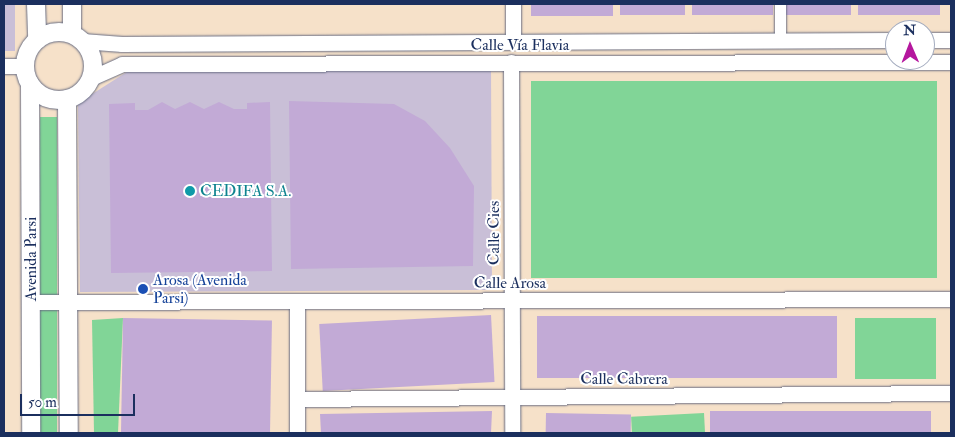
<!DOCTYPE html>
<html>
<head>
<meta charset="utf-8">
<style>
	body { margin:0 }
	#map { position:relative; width:955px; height:437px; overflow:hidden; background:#f6e1c9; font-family:"IM FELL Double Pica",serif }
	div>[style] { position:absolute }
	.industrial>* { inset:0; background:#c9bfd7; transform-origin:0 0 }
	.green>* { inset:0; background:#81d597; transform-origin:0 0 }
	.building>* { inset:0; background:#c2aad6; transform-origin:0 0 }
	.roads { filter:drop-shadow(0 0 1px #686d83) drop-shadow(0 0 1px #686d83) }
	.pedestrian>* { height:11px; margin:-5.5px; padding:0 5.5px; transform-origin:5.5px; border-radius:5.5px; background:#fff }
	.minor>* { height:15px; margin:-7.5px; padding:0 7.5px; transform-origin:7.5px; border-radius:7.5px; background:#fff }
	.tertiary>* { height:18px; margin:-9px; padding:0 9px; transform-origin:9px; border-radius:9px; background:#fff }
	.tertiary>.ring { margin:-9px; padding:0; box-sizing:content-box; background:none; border:18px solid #fff; border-radius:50% }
	.dots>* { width:14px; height:14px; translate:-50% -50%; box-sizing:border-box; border:2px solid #fff; border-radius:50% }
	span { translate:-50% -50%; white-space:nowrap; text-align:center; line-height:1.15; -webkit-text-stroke:4px #fff; paint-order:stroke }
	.street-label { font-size:16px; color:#1b2f5e }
	.culture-label { font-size:16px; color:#0d838f }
	.left { translate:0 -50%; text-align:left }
	.transit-label { font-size:16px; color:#164399 }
	.frame { position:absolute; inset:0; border:5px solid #1b2f5e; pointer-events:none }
	.north { position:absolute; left:885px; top:20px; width:50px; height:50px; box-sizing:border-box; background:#fff; border:1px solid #a4acbf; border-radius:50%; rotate:359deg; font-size:14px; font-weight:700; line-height:20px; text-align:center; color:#1b2f5e }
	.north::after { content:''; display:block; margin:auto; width:18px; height:22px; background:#b5179e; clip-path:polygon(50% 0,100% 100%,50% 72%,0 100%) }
	.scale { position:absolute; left:20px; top:394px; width:115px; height:22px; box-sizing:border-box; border:2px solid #1b2f5e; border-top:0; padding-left:6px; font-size:15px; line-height:18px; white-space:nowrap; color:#1b2f5e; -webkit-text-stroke:4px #fff; paint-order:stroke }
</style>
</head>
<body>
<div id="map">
	<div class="industrial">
		<i style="left:4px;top:4px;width:11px;height:47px"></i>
		<i style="clip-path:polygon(491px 68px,492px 290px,80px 292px,78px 103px,130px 70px)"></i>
	</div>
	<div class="green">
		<i style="left:937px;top:81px;width:197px;height:406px;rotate:90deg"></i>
		<i style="left:57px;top:117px;width:316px;height:17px;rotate:90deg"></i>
		<i style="clip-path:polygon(123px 318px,118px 433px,94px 433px,92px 320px)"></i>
		<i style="left:936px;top:318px;width:61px;height:81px;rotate:90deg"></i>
		<i style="left:704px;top:413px;width:20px;height:73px;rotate:87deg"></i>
	</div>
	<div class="building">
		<i style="left:531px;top:4px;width:82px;height:12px"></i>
		<i style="left:620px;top:4px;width:65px;height:11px"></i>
		<i style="left:692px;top:4px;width:81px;height:11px"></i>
		<i style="left:786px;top:4px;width:65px;height:11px"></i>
		<i style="left:858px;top:4px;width:82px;height:11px"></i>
		<i style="clip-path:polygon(289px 101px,394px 104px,425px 121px,450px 148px,474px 186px,473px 266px,291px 269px)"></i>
		<i style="clip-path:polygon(162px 102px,175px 109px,190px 102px,204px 109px,219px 102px,234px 109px,247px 109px,247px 103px,270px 102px,272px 271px,111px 273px,109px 104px,135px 103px,135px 110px,148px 110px)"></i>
		<i style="left:491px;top:315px;width:67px;height:172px;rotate:87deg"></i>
		<i style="left:537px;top:316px;width:300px;height:62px"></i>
		<i style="left:123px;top:318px;width:149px;height:115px;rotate:1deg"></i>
		<i style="clip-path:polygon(492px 411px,491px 433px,321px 433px,320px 414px)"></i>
		<i style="left:710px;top:411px;width:221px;height:22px"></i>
		<i style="left:546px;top:413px;width:85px;height:20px;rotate:1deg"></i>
	</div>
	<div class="roads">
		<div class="pedestrian">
			<i style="left:780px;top:4px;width:36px;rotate:90deg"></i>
		</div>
		<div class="minor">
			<i style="left:513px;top:4px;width:38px;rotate:90deg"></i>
			<i style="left:925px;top:40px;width:26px"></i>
			<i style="left:82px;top:41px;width:40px;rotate:4.3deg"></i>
			<i style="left:122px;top:44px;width:773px;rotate:-0.3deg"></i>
			<i style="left:511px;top:62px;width:371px;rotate:89.8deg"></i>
			<i style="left:4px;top:66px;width:21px"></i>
			<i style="left:91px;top:78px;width:34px;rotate:-24deg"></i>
			<i style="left:122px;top:64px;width:829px;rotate:-0.14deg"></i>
			<i style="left:297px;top:301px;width:132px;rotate:90deg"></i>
			<i style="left:31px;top:302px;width:920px;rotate:-0.19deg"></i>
			<i style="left:297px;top:399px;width:654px;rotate:-0.53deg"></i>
		</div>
		<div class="tertiary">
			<i style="left:36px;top:4px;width:36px;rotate:88deg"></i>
			<i class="ring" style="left:25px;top:32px;width:50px;height:50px"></i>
			<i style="left:72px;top:34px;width:30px;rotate:-90deg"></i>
			<i style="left:30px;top:84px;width:349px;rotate:89.8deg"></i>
			<i style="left:67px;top:99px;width:334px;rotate:89.7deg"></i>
		</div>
	</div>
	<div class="dots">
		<i style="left:190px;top:191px;background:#0f9aa8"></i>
		<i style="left:143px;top:289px;background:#1a4fb4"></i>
	</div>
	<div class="street-label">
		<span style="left:520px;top:45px">Calle Vía Flavia</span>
		<span style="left:494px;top:233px;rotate:-90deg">Calle Cies</span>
		<span style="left:31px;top:259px;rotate:-90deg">Avenida Parsi</span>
		<span style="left:510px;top:283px">Calle Arosa</span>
		<span style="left:624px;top:379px">Calle Cabrera</span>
	</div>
	<div class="culture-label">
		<span class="left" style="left:200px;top:191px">CEDIFA S.A.</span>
	</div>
	<div class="transit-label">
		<span class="left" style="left:153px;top:289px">Arosa (Avenida<br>Parsi)</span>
	</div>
	<div class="frame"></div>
	<div class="north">N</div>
	<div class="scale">50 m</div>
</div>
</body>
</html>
